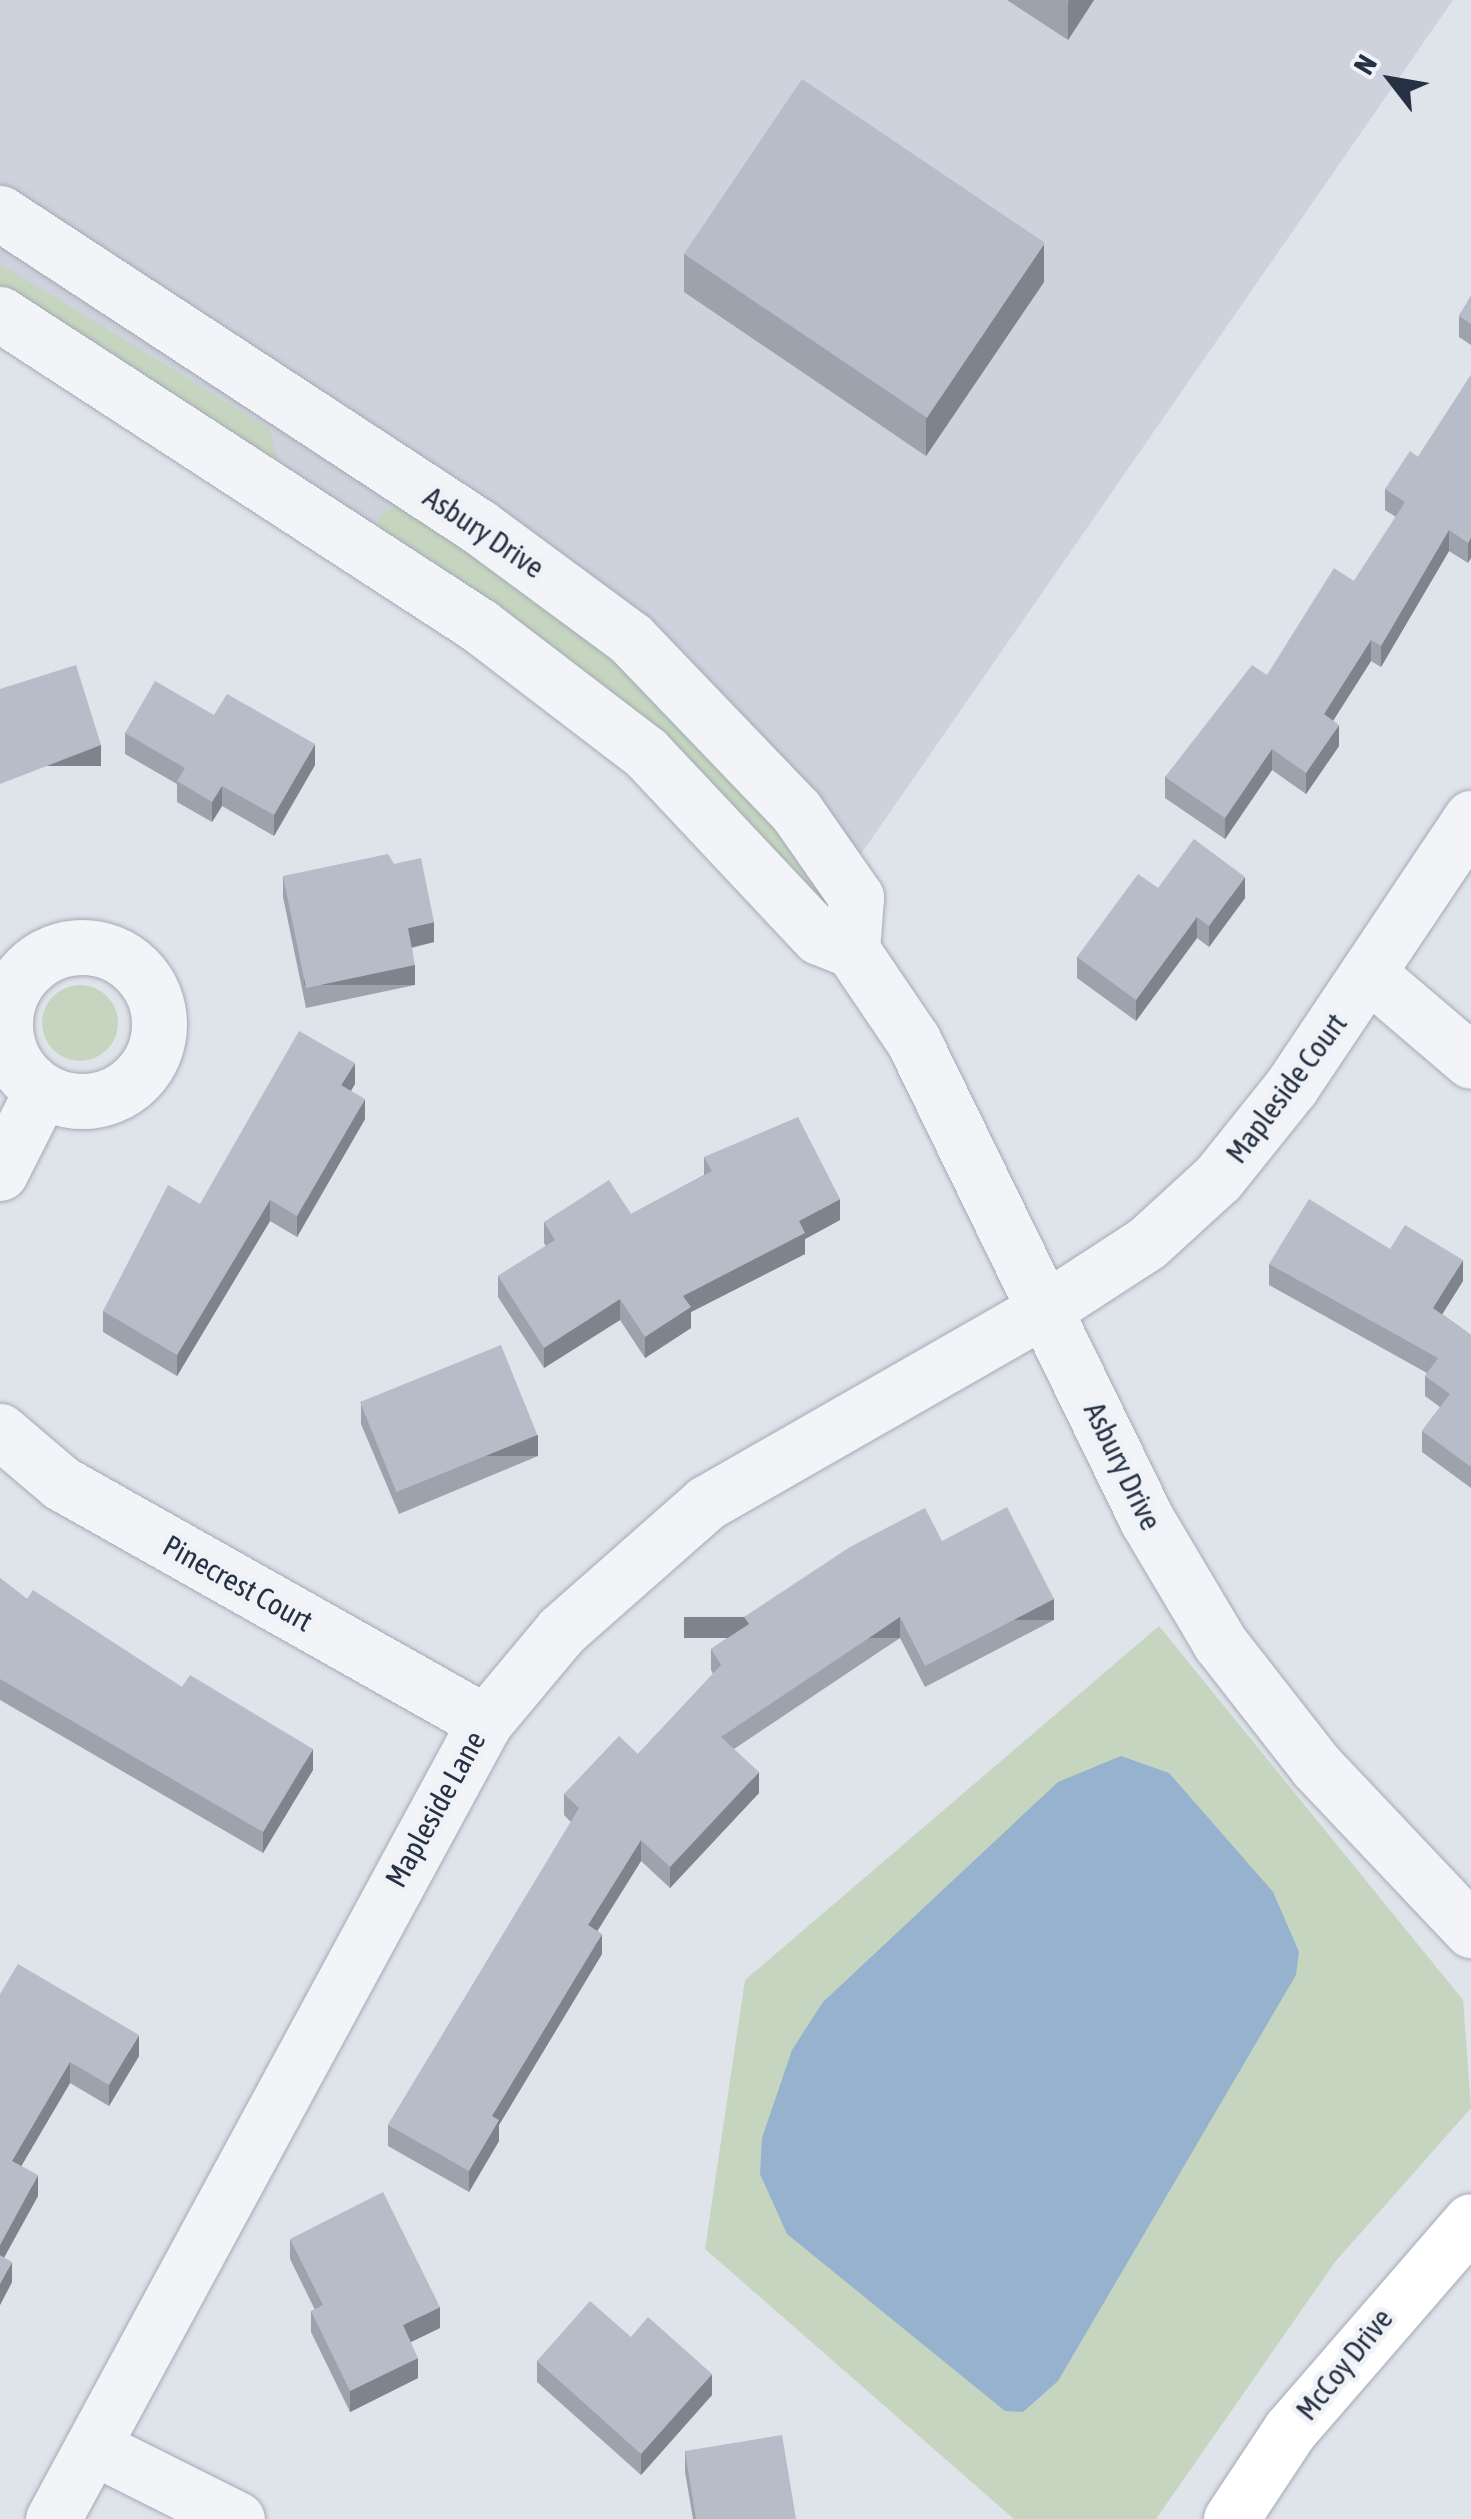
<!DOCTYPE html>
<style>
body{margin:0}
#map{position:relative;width:1471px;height:2519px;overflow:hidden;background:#dfe3ea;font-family:"Asap Condensed",sans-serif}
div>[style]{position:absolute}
.built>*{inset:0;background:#cdd2dc}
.green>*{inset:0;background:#c5d5bf}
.round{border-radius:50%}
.water>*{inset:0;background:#96b2ce}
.roads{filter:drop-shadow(0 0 2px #a4aab5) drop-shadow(0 0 2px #a4aab5)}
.street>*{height:55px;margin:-27.5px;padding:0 27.5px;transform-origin:27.5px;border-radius:27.5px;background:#f2f4f8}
.street>.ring{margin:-27.5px;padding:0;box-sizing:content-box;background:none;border:55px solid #f2f4f8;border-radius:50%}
.secondary>*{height:55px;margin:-27.5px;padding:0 27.5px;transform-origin:27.5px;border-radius:27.5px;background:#fff}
.wall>*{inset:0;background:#9da2ac}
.shaded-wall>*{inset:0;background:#7f848c;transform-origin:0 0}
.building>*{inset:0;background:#b6bcc8;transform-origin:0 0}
span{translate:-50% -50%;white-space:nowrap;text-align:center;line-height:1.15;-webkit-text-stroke:10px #eff2f7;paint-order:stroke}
.street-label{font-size:30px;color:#263143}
.north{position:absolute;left:1341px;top:30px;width:100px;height:100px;-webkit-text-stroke:8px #eff2f7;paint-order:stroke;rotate:301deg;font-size:28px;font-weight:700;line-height:40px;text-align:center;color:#263143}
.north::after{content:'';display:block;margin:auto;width:35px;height:45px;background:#263143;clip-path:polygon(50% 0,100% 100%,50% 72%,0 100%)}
</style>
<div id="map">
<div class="built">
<i style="clip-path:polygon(0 0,1453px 0,818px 916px,0 279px)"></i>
</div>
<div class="green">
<i style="clip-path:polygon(0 264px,254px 419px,269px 429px,277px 456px,265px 467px,0 299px)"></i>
<i style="clip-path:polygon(397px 506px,414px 507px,512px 571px,715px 745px,847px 924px,378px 534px,378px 516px)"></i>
<i class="round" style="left:42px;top:985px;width:76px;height:76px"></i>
<i style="clip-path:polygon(1159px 1626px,1463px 2000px,1471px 2108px,1335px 2262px,1156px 2519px,1014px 2519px,705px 2249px,745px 1980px)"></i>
</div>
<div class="water">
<i style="clip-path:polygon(1121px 1756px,1169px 1773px,1273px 1892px,1299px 1952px,1296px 1975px,1058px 2381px,1023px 2412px,1005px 2411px,787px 2234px,760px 2174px,762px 2138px,792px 2050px,823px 2002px,1058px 1782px)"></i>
</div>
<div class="roads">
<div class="street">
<i style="left:0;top:213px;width:571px;rotate:33.22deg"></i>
<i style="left:478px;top:526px;width:190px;rotate:36.4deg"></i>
<i style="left:631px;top:639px;width:238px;rotate:46.2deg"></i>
<i style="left:796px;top:811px;width:105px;rotate:55.1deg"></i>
<i style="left:856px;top:897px;width:53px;rotate:94.3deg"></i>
<i style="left:0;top:314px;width:572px;rotate:33.02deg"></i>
<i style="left:480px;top:626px;width:208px;rotate:37.4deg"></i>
<i style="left:645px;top:752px;width:254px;rotate:46.8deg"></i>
<i style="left:819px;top:937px;width:35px;rotate:22deg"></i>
<i style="left:852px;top:950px;width:109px;rotate:55.9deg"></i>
<i style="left:913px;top:1040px;width:534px;rotate:64.01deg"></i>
<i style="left:1147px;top:1520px;width:143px;rotate:59.3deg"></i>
<i style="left:1220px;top:1643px;width:156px;rotate:52deg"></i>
<i style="left:1316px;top:1766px;width:226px;rotate:46.6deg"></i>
<i class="ring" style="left:5px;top:947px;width:99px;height:99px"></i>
<i style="left:1368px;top:973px;width:135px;rotate:40.5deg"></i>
<i style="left:0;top:1173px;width:93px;rotate:-63.2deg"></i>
<i style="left:0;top:1431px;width:80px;rotate:40.4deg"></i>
<i style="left:61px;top:1483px;width:487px;rotate:29.4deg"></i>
<i style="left:93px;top:2447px;width:161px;rotate:26.6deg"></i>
<i style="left:53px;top:2519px;width:907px;rotate:-61.54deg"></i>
<i style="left:485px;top:1722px;width:119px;rotate:-50.1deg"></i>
<i style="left:561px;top:1631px;width:193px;rotate:-41.4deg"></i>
<i style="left:706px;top:1503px;width:393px;rotate:-29.8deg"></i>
<i style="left:1047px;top:1308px;width:119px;rotate:-33deg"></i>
<i style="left:1147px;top:1243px;width:96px;rotate:-42.5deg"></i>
<i style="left:1218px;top:1178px;width:117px;rotate:-51.3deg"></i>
<i style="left:1291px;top:1087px;width:324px;rotate:-56.2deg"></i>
</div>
<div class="secondary">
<i style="left:1231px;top:2519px;width:107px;rotate:-56.5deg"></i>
<i style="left:1290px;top:2430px;width:276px;rotate:-49.1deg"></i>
</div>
</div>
<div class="wall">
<i style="clip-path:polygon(1007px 0,1094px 0,1068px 40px)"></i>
<i style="clip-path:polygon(684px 254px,1044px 282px,926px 456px,684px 292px)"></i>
<i style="clip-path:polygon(1471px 296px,1471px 345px,1459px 337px,1459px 316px)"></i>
<i style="clip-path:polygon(1471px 375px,1468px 563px,1449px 551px,1381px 667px,1371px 661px,1333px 721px,1339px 746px,1306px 794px,1272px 770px,1225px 839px,1165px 798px,1165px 777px,1267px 675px,1354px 581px,1396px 517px,1385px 510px,1385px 489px,1418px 457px)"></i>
<i style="clip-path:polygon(214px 715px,315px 765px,274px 836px,222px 806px,212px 822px,177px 802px,177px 784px,125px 754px,125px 733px)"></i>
<i style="clip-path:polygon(283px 876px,434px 942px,412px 948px,415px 985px,306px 1008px,283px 897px)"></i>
<i style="clip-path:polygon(1158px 888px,1245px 898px,1209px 947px,1197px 938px,1136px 1021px,1077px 978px,1077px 957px)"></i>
<i style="clip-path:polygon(355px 1084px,351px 1091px,365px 1119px,297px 1237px,270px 1221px,177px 1376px,103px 1332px,103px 1311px,200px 1204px)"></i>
<i style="clip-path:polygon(704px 1157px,840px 1220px,805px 1239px,805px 1254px,691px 1312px,691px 1328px,645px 1358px,620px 1320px,544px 1368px,498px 1297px,498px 1276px,546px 1246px,544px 1243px,544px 1222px,631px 1214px,704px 1175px)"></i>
<i style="clip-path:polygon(1390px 1249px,1463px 1281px,1442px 1314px,1471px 1335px,1471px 1488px,1422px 1452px,1422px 1431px,1440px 1407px,1425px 1396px,1425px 1376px,1427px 1373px,1269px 1285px,1269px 1264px)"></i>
<i style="clip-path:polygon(361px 1403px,538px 1456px,399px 1514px,361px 1424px)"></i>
<i style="clip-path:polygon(942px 1541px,1054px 1620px,925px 1687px,900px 1638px,734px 1749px,759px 1793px,670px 1888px,641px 1861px,597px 1931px,602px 1954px,499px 2125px,499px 2141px,469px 2192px,388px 2146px,388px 2125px,571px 1822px,564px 1815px,564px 1794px,638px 1754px,713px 1674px,711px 1670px,711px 1649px,744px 1627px,744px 1617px)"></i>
<i style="clip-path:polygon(0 1578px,27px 1599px,182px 1687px,313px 1770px,263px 1853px,0 1700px)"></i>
<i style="clip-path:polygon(0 1994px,139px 2056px,109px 2106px,70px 2083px,21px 2166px,38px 2196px,4px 2257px,12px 2282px,0 2305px)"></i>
<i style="clip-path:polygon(290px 2239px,440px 2328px,410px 2342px,418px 2378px,350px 2412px,311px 2332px,311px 2311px,315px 2310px,290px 2259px)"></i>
<i style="clip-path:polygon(631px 2337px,712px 2395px,641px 2475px,537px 2382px,537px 2361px)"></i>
<i style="clip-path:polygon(685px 2451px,796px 2519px,693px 2519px,685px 2472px)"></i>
</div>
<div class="shaded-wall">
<i style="clip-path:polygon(1069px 0,1094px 0,1068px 40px,1068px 2px)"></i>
<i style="clip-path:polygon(1044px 244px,1044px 282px,926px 456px,926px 419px)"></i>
<i style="clip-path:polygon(1449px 530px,1449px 551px,1381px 667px,1381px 646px)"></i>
<i style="clip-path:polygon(1471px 537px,1471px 558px,1468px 563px,1468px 543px)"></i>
<i style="clip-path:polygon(1371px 640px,1371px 661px,1324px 735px,1324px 714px)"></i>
<i style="clip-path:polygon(1339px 725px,1339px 746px,1306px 794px,1306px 773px)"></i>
<i style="clip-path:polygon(315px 744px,315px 765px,274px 836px,274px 815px)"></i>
<i style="left:101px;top:745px;width:21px;height:108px;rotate:90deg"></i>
<i style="clip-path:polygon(1272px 749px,1272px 770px,1225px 839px,1225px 818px)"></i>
<i style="clip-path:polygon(222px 786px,222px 806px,212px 822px,212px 802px)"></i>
<i style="clip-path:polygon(1245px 877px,1245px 898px,1209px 947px,1209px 926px)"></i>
<i style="clip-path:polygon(1197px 917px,1197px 938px,1136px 1021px,1136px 1000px)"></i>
<i style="clip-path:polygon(434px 922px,434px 942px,408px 948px,408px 928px)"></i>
<i style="left:415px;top:965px;width:20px;height:111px;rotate:90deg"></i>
<i style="clip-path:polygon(355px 1063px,355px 1084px,341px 1106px,341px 1085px)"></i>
<i style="clip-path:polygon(365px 1099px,365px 1119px,297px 1237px,297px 1216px)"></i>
<i style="clip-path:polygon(840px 1199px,840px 1220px,805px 1239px,805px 1254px,691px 1312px,691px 1328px,645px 1358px,645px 1337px,683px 1296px,799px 1221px)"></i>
<i style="clip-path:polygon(270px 1200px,270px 1221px,177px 1376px,177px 1355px)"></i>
<i style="clip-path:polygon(1463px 1260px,1463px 1281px,1433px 1329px,1433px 1308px)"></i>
<i style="clip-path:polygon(620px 1299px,620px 1320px,544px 1368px,544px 1348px)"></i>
<i style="left:538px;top:1435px;width:21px;height:151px;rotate:90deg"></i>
<i style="left:1054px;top:1599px;width:21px;height:145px;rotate:90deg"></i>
<i style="left:900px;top:1617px;width:21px;height:216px;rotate:90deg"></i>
<i style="clip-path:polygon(313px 1749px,313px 1770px,263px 1853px,263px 1832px)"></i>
<i style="clip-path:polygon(759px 1772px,759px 1793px,670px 1888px,670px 1867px)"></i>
<i style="clip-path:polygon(641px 1840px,641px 1861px,588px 1946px,588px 1925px)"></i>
<i style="clip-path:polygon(602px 1934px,602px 1954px,499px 2125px,499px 2141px,469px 2192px,469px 2171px,492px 2116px)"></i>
<i style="clip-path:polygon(139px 2035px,139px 2056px,109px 2106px,109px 2085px)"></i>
<i style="clip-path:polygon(70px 2062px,70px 2083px,12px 2182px,12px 2161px)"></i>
<i style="clip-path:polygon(38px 2175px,38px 2196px,0 2265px,0 2245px)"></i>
<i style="clip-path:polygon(12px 2262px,12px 2282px,0 2305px,0 2284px)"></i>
<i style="clip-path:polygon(440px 2307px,440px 2328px,403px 2346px,403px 2325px)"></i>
<i style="clip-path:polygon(418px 2358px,418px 2378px,350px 2412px,350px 2391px)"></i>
<i style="clip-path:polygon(712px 2374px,712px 2395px,641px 2475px,641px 2454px)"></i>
</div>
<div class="building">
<i style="left:802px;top:79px;width:293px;height:211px;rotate:34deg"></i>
<i style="clip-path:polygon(1471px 296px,1471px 324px,1459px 316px)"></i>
<i style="clip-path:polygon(1471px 375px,1471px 537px,1468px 543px,1449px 530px,1381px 646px,1371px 640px,1324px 714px,1339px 725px,1306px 773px,1272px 749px,1225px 818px,1165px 777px,1252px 665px,1267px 675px,1334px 568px,1354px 581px,1405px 502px,1385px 489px,1410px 451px,1418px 457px)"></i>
<i style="clip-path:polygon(76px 665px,101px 745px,0 784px,0 689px)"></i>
<i style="clip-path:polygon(155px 681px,214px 715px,227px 694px,315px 744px,274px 815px,222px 786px,212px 802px,177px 781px,185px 768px,125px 733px)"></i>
<i style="clip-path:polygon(1194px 839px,1245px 877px,1209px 926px,1197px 917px,1136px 1000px,1077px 957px,1138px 874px,1158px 888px)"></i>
<i style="clip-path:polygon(388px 854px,394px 864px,421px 858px,434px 922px,408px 928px,415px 965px,306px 988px,283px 876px)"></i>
<i style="clip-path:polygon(299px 1031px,355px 1063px,341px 1085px,365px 1099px,297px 1216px,270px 1200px,177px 1355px,103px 1311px,168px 1185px,200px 1204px)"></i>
<i style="clip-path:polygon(798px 1117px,840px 1199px,799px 1221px,805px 1233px,683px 1296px,691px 1307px,645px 1337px,620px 1299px,544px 1348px,498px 1276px,555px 1240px,544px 1222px,609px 1180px,631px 1214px,712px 1171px,704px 1157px)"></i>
<i style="clip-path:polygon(1309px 1199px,1390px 1249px,1405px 1225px,1463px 1260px,1433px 1308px,1471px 1335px,1471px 1467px,1422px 1431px,1450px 1394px,1425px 1376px,1438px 1358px,1269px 1264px)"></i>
<i style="left:501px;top:1345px;width:97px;height:152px;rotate:68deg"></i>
<i style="clip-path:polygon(1007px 1507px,1054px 1599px,925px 1666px,900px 1617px,721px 1737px,759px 1772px,670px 1867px,641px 1840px,588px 1925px,602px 1934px,492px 2116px,499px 2120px,469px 2171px,388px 2125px,579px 1808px,564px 1794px,619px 1736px,638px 1754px,721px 1665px,711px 1649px,749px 1624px,744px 1617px,850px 1547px,925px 1508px,942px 1541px)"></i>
<i style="clip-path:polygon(0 1578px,27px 1599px,33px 1590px,182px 1687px,190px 1675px,313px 1749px,263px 1832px,0 1679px)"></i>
<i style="clip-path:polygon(18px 1964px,139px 2035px,109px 2085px,70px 2062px,12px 2161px,38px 2175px,0 2245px,0 1994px)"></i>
<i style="clip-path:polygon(383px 2192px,440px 2307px,403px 2325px,418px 2358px,350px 2391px,311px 2311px,323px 2305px,290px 2239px)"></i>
<i style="clip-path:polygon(0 2255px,12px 2262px,0 2284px)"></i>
<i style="clip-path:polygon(590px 2301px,631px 2337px,648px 2317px,712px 2374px,641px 2454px,537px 2361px)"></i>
<i style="clip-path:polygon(782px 2435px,796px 2519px,696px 2519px,685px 2451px)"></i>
</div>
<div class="street-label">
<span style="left:484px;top:532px;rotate:34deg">Asbury Drive</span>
<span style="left:1286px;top:1088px;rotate:-53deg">Mapleside Court</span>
<span style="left:1123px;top:1466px;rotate:64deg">Asbury Drive</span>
<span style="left:238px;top:1583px;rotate:29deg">Pinecrest Court</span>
<span style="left:435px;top:1809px;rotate:-61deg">Mapleside Lane</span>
<span style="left:1344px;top:2364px;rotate:-51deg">McCoy Drive</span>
</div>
<div class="north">N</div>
</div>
